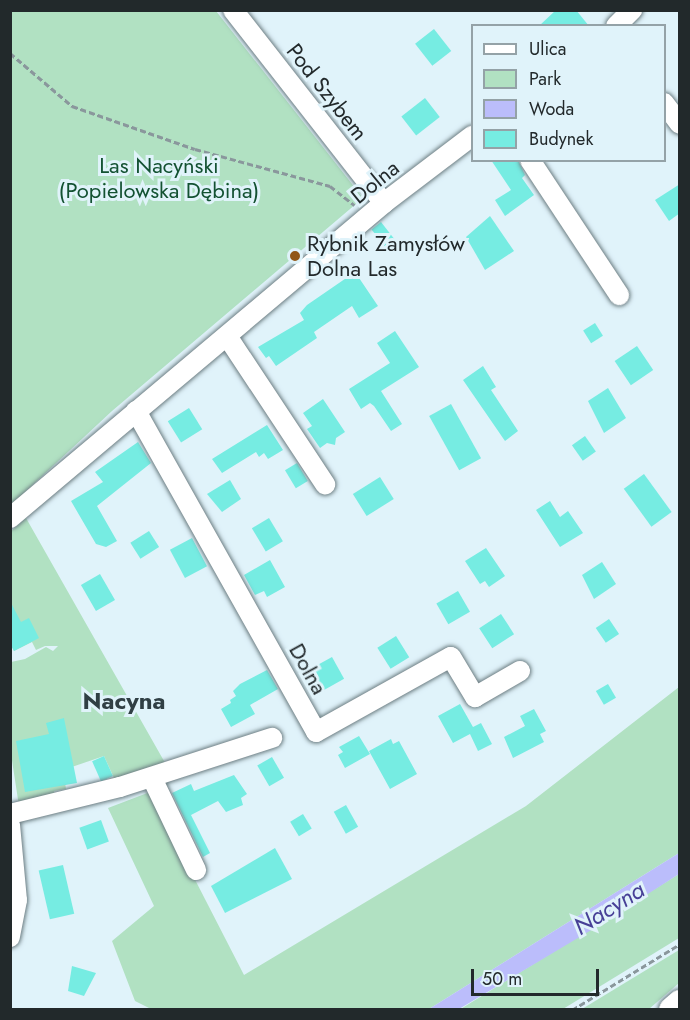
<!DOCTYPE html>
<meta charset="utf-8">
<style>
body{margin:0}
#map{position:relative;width:690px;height:1020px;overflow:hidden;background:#e0f3fa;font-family:Jost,sans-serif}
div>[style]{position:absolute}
.green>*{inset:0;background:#b1e1c2}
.water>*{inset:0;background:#bbbdfb}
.building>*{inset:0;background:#76ece2;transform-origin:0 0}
.path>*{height:3px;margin-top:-1.5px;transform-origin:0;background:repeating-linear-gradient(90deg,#8a979c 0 6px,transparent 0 9px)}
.roads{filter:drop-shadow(0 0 2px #6d7e83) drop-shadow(0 0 2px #6d7e83)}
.minor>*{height:20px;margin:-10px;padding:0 10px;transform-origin:10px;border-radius:10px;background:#fff}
.major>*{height:26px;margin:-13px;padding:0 13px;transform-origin:13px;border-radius:13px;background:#fff}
.dots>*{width:16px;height:16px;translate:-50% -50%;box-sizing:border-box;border:3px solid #e0f3fa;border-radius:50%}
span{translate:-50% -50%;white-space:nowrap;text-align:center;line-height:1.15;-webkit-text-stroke:6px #e0f3fa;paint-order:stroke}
.street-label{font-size:22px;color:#22292b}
.park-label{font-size:22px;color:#135232}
.poi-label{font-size:22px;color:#22292b}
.left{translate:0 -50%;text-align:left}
.neighbourhood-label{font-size:24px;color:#303f44;font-weight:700}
.water-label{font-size:24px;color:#474097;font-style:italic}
.frame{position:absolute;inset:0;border:12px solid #22292b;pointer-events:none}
.legend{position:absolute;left:471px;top:24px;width:195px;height:138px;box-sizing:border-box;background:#e0f3fa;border:2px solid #94a2a7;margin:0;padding:8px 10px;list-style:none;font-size:18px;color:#22292b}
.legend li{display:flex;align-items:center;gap:12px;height:30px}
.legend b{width:30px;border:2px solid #94a2a7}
.scale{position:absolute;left:471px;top:969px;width:128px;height:27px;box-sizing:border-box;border:3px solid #22292b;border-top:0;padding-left:8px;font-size:18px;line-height:21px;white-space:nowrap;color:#22292b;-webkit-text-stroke:4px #e0f3fa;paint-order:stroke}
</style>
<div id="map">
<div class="green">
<i style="clip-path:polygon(11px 11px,216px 11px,363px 198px,112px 411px,11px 505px)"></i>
<i style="clip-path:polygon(26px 518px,168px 768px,91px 787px,114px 778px,104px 756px,63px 770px,66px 789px,54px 791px,56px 799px,19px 806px,11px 754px,11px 662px,25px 659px,46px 647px,53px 651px,58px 646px,45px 646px,36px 650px,32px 642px,14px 651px,11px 644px,10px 532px)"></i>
<i style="clip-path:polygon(679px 687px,679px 853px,429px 1009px,153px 1010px,135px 1001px,112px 941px,154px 906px,108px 808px,150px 792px,244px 975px,526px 806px)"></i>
<i style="clip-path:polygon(679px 874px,679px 938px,563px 1009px,459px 1010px)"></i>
<i style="clip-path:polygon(679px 950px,679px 983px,649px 1009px,582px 1009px)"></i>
</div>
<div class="water">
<i style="clip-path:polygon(679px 853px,679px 874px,598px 926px,459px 1009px,429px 1009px)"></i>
</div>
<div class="building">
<i style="clip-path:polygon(556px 10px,576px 10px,589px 26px,539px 26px)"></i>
<i style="left:434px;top:29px;width:28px;height:24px;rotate:52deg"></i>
<i style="left:425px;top:98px;width:24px;height:30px;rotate:52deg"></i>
<i style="clip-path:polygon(491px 160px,518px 160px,525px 175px,522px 178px,534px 195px,505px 216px,495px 200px,511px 190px)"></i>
<i style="clip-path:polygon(680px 184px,680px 213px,669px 221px,655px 200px)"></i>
<i style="clip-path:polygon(490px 216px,514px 251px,485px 270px,466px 237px)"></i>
<i style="left:381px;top:222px;width:28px;height:12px;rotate:52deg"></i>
<i style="clip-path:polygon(355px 272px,378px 306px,359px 318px,352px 306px,314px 332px,317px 338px,276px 366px,269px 356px,266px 358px,258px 347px,304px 320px,300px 313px,307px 305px)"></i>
<i style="left:595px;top:323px;width:15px;height:14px;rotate:58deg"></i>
<i style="clip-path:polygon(395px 331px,419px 367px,381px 391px,402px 424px,391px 431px,374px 406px,370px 403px,361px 409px,349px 389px,390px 363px,377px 343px)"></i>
<i style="left:637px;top:346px;width:29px;height:27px;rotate:56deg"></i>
<i style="clip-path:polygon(483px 366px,496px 387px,491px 390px,518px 431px,505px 441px,463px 380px)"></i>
<i style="clip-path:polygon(608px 388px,626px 418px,604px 433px,588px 401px)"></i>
<i style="clip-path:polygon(323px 399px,345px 432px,336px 438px,335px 445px,327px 443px,320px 448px,307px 429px,312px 426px,303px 413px)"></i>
<i style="left:451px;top:404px;width:62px;height:25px;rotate:61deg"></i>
<i style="left:189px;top:408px;width:25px;height:25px;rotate:58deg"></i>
<i style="clip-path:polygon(267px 425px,283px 450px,268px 459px,264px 453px,259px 457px,256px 452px,222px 473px,212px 459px)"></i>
<i style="left:585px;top:436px;width:19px;height:16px;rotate:55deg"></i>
<i style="clip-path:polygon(138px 442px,151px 463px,97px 506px,117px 541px,106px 547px,96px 544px,71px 501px,103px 482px,95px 472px)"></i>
<i style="left:297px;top:463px;width:21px;height:14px;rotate:59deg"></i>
<i style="left:644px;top:474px;width:47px;height:25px;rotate:54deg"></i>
<i style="left:380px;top:477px;width:26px;height:32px;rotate:58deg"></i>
<i style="clip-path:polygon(230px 480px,241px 499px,222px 512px,207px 494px)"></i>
<i style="clip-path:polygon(550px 501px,560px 517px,568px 511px,583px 533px,560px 547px,536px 510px)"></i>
<i style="left:269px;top:518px;width:27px;height:20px;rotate:59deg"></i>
<i style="left:149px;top:531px;width:19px;height:22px;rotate:58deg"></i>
<i style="left:192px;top:538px;width:32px;height:25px;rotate:62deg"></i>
<i style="clip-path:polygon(486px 548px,505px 576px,489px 587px,485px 581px,480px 584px,465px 561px)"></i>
<i style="clip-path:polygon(270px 560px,285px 587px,267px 597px,264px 591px,255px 595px,244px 575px)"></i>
<i style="clip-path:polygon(602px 562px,616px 584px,594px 599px,582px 575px)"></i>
<i style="left:100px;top:574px;width:30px;height:22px;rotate:60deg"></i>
<i style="left:458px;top:591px;width:24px;height:25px;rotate:60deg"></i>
<i style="clip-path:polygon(10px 601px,21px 622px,29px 618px,39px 638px,14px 651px,10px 644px)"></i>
<i style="left:501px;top:614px;width:24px;height:26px;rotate:57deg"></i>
<i style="left:609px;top:619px;width:18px;height:16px;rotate:56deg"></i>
<i style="left:396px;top:636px;width:25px;height:22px;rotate:58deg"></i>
<i style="left:332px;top:657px;width:25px;height:27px;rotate:61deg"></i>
<i style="clip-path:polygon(267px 670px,278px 689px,250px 705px,255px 714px,231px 727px,221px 709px,231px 703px,230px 700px,236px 696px,233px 691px,240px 684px)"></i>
<i style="left:608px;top:684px;width:16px;height:14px;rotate:60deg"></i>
<i style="clip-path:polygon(460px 704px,473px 727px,481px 723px,492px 744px,478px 751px,470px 734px,453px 743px,438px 716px)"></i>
<i style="clip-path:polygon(534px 709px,546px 731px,540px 734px,544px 742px,513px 758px,504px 737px,525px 726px,520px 716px)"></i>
<i style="clip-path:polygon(64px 718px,77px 783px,25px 792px,16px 741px,49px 734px,46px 723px)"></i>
<i style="clip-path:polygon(359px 736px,370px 754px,345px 768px,338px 755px,343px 752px,339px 747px)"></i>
<i style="clip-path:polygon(391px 739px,393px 744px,399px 741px,417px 774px,390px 789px,369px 751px)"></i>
<i style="left:104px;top:756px;width:22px;height:13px;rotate:66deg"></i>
<i style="left:272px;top:757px;width:24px;height:17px;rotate:60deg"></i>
<i style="clip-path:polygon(234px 775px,247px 794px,241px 798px,243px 805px,226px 812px,218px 801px,191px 815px,210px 853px,203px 857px,172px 793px,191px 784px,194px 791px)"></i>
<i style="left:346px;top:805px;width:25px;height:14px;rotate:61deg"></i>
<i style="left:303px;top:814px;width:17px;height:15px;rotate:59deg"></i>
<i style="left:101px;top:820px;width:23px;height:23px;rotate:70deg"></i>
<i style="clip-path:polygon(275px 848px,292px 879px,225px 913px,211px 886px)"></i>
<i style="left:63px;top:865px;width:50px;height:25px;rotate:77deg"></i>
<i style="clip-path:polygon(72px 966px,96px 973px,84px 996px,68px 991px)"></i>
</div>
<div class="path">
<i style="left:10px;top:53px;width:82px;rotate:40.5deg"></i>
<i style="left:72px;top:106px;width:130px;rotate:19.3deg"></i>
<i style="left:195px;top:149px;width:140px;rotate:15.3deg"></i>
<i style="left:330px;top:186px;width:31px;rotate:38deg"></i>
<i style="left:572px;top:1010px;width:127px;rotate:-31.4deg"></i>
</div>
<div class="roads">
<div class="minor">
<i style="left:233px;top:10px;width:245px;rotate:52deg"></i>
<i style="left:616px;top:26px;width:23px;rotate:-45deg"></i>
<i style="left:664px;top:103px;width:26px;rotate:53deg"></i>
<i style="left:530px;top:160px;width:162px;rotate:56.6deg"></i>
<i style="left:227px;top:336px;width:178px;rotate:56.5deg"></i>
<i style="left:136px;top:411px;width:368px;rotate:60.7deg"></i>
<i style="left:316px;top:732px;width:154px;rotate:-29.1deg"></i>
<i style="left:451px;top:657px;width:47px;rotate:59deg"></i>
<i style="left:475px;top:697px;width:52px;rotate:-30deg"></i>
<i style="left:10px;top:518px;width:489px;rotate:-40.1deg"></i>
<i style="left:384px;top:203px;width:111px;rotate:-37.3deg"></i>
<i style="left:152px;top:778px;width:102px;rotate:64.4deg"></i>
<i style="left:10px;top:814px;width:113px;rotate:-13.8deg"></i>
<i style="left:120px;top:787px;width:160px;rotate:-17.9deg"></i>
<i style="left:10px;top:825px;width:75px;rotate:84.7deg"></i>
<i style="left:17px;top:900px;width:38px;rotate:101deg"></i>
</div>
<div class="major">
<i style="left:672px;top:1010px;width:11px;rotate:-41deg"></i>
</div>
</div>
<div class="dots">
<i style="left:295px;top:256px;background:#915615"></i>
</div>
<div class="street-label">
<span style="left:327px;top:92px;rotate:52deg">Pod Szybem</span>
<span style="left:375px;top:182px;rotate:-39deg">Dolna</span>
<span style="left:308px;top:669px;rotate:61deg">Dolna</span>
</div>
<div class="park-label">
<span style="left:159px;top:178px">Las Nacyński<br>(Popielowska Dębina)</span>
</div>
<div class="poi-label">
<span class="left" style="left:307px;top:256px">Rybnik Zamysłów<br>Dolna Las</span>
</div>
<div class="neighbourhood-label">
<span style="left:124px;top:701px">Nacyna</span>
</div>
<div class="water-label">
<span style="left:609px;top:908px;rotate:-32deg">Nacyna</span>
</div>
<div class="frame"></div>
<ul class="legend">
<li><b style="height:8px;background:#fff"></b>Ulica</li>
<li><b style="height:16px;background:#b1e1c2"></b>Park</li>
<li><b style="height:16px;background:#bbbdfb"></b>Woda</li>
<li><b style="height:16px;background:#76ece2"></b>Budynek</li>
</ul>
<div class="scale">50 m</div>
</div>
